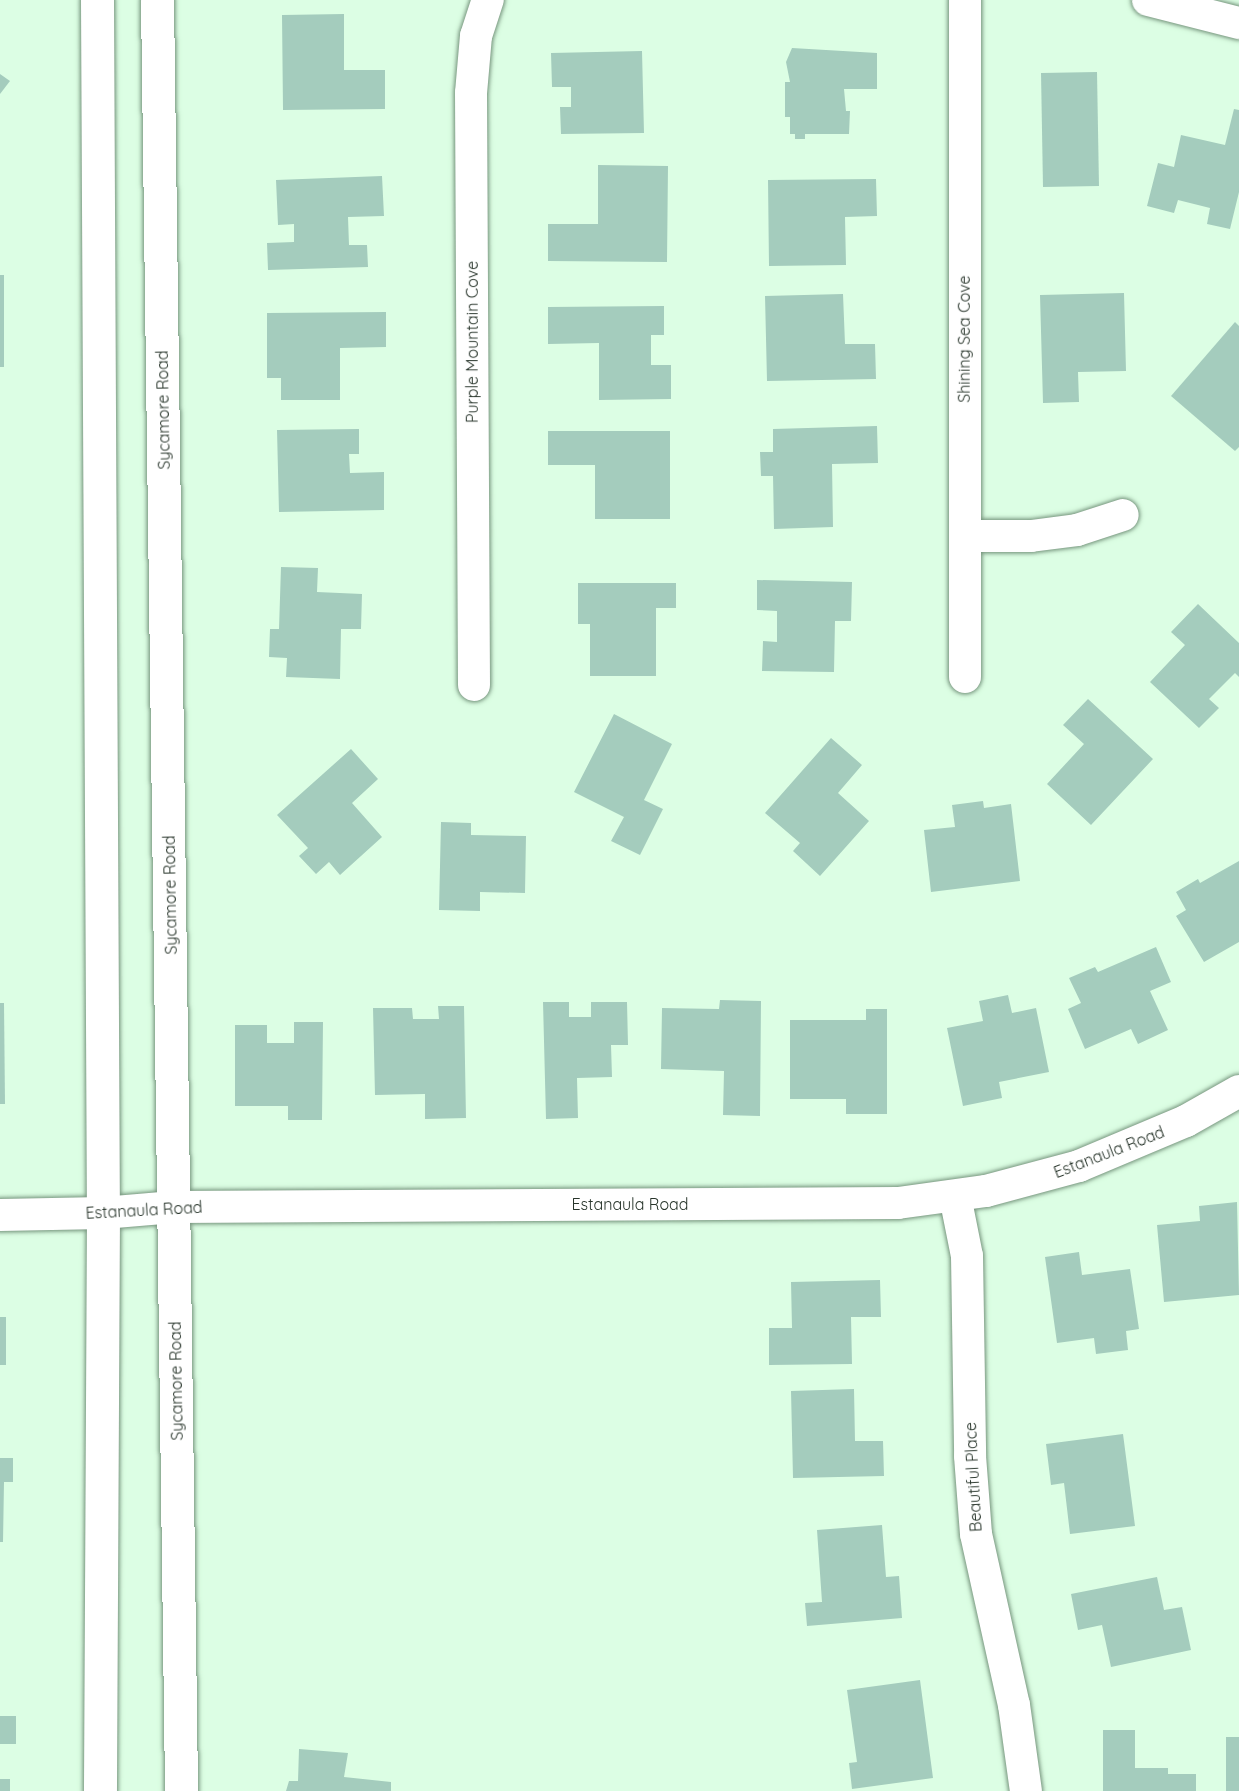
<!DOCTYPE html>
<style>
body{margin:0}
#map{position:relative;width:1239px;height:1791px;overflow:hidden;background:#dcfee4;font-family:Quicksand,sans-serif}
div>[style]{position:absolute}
.building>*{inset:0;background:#a4ccbd;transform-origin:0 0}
.roads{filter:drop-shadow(0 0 2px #77967e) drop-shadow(0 0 2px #77967e)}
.minor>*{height:32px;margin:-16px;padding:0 16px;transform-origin:16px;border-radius:16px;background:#fff}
.tertiary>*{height:33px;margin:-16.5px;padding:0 16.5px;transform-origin:16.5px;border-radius:16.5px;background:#fff}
span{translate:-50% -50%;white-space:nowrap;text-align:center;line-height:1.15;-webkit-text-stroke:5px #fff;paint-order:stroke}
.street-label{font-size:16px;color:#28352b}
</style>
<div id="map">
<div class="building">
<i style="clip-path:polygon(344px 14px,344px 70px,385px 70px,385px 109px,283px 110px,282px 15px)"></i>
<i style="clip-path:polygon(792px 48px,877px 53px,877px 89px,844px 89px,846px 111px,850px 111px,849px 134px,805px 134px,805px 139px,795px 139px,795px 134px,790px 134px,790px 117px,785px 117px,785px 82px,790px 82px,786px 62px)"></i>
<i style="clip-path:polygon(642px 51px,644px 133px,561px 134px,560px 107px,571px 107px,571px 87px,552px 87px,551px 53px)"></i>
<i style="left:1097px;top:72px;width:114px;height:56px;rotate:89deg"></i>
<i style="clip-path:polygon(0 74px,10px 81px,0 94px)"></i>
<i style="clip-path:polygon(1234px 109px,1239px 110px,1239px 192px,1230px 229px,1207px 224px,1210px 208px,1178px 200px,1174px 213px,1147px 206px,1158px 163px,1174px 167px,1181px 135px,1225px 145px)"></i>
<i style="clip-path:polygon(598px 165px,668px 166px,667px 262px,548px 261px,548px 224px,598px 224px)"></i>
<i style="clip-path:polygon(382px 176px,384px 216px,348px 217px,349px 245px,367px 245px,368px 267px,268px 270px,267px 243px,294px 242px,294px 224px,278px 225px,276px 180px)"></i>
<i style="clip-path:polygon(876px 179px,877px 216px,845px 217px,846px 265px,769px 266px,768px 180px)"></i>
<i style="left:0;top:275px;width:4px;height:92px"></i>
<i style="clip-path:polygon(1124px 293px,1126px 371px,1078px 372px,1079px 402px,1043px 403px,1040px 295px)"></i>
<i style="clip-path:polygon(843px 294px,845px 344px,875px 344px,876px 379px,767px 381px,765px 296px)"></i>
<i style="clip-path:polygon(664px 306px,664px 335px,651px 335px,651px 365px,671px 365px,671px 399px,599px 400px,599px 343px,548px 344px,548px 307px)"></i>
<i style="clip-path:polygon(386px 312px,386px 347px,340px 348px,340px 400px,281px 400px,281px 378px,267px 378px,267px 313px)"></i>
<i style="clip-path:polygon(1235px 322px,1239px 326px,1239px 447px,1235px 451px,1171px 396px)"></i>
<i style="clip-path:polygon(877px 426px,878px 463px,832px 464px,833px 527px,774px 529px,773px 476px,761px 476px,760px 452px,773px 452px,773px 429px)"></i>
<i style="clip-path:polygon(359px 429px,359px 454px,349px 454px,350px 473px,384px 472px,384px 510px,279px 512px,277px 430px)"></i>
<i style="clip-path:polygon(548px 431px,670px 431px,670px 519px,595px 519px,595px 465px,548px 465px)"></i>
<i style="clip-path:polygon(281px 567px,318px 568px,317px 592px,362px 594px,361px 629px,341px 629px,340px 679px,286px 677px,287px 658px,269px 657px,270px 629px,279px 629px)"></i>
<i style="clip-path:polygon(757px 580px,852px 582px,851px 621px,835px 621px,834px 672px,762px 671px,763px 641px,777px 642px,777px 611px,757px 610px)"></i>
<i style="clip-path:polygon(578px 583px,676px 583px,676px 608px,656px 608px,656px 676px,590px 676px,590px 624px,578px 624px)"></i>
<i style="clip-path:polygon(1198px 604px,1239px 643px,1239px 677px,1235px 673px,1209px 699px,1219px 708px,1199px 728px,1150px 682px,1185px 645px,1171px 632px)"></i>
<i style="clip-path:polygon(1088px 699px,1153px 759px,1091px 825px,1047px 784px,1084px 744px,1063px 725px)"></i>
<i style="clip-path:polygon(614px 714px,672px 744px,644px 800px,663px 809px,640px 855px,611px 841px,624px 817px,574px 792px)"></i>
<i style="clip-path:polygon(831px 738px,862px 765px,838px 793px,869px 821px,820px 876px,793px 851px,800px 843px,765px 813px)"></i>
<i style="clip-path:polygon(351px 749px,378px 779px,352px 803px,382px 837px,340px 875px,329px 862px,316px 874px,299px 856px,308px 848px,277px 815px)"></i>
<i style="clip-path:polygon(983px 801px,984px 808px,1011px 804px,1020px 881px,931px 892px,924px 830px,955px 827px,952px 805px)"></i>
<i style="clip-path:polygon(441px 822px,471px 823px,471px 835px,526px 836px,525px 893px,480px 892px,480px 911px,439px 910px)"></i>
<i style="clip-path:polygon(1239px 861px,1239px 942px,1204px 962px,1176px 916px,1186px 910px,1176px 892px,1198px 879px,1200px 883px)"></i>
<i style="clip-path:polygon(1156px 947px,1171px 982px,1150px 991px,1168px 1030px,1138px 1044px,1131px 1029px,1085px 1049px,1068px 1009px,1081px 1003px,1069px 978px,1095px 967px,1098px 972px)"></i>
<i style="clip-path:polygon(1008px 995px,1012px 1013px,1036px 1008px,1049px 1072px,999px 1082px,1002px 1098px,963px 1106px,947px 1028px,983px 1021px,979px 1001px)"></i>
<i style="clip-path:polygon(720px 1000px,761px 1001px,760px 1116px,723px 1115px,724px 1071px,661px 1069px,662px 1008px,719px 1009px)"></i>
<i style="clip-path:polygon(543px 1002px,569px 1002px,569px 1017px,591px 1017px,591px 1002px,627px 1002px,628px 1045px,611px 1045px,612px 1077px,577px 1078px,578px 1118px,546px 1119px)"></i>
<i style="clip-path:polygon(0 1003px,4px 1003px,5px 1104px,0 1104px)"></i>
<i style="clip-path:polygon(438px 1006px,464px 1006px,466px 1118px,425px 1119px,425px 1094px,375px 1095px,373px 1008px,412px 1008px,413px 1019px,439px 1019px)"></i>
<i style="clip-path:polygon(866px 1009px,887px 1009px,887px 1114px,846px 1114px,846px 1099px,790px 1099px,790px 1020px,866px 1020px)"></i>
<i style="clip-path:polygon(294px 1022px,323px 1022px,322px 1120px,288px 1120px,288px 1106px,235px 1106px,235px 1025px,267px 1025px,267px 1043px,294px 1043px)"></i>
<i style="clip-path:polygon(1237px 1202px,1239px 1295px,1164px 1302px,1157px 1225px,1200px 1221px,1199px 1206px)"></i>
<i style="clip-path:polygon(1079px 1252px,1082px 1275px,1130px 1269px,1139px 1329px,1126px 1331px,1128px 1350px,1096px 1354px,1094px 1338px,1057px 1343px,1045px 1257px)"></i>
<i style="clip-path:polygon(880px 1280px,881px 1317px,851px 1317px,852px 1364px,769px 1365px,769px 1328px,792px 1328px,791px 1282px)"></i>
<i style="left:0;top:1317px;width:6px;height:48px"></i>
<i style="clip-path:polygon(854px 1389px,855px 1441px,883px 1441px,884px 1476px,793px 1478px,791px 1391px)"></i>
<i style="clip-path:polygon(1123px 1434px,1135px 1526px,1070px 1534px,1064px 1483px,1051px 1485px,1046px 1444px)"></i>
<i style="clip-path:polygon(0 1458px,13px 1458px,13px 1482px,4px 1482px,3px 1542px,0 1542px)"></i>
<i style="clip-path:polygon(882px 1525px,886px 1577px,899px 1576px,902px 1618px,807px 1626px,805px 1603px,822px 1602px,817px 1530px)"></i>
<i style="clip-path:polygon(1157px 1577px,1164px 1610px,1182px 1607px,1191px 1650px,1111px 1667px,1102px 1625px,1078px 1630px,1071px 1594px)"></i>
<i style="clip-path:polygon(920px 1680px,933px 1778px,852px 1789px,849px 1763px,857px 1762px,847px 1690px)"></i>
<i style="left:0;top:1716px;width:16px;height:28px"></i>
<i style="clip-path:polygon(1103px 1730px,1135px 1730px,1135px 1768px,1168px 1768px,1168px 1774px,1196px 1774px,1196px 1791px,1103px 1791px)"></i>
<i style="left:1226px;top:1737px;width:13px;height:54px"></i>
<i style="clip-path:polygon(299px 1749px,348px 1753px,344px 1777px,391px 1782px,391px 1791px,286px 1791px,289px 1781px,298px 1781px)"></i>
<i style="left:0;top:1779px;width:10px;height:12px"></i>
</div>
<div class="roads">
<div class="minor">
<i style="left:1148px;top:0;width:94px;rotate:14.2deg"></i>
<i style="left:965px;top:536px;width:66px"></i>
<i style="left:1031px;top:536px;width:46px;rotate:-7.4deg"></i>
<i style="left:1077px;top:530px;width:48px;rotate:-18.1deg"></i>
<i style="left:965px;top:677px;width:677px;rotate:-90deg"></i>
<i style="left:474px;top:685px;width:592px;rotate:-90.29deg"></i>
<i style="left:471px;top:93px;width:57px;rotate:-85deg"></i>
<i style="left:476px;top:36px;width:38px;rotate:-72deg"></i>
<i style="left:955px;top:1196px;width:61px;rotate:78.7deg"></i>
<i style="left:967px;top:1256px;width:200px;rotate:89.1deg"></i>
<i style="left:970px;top:1456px;width:78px;rotate:85.6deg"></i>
<i style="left:976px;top:1534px;width:175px;rotate:77.5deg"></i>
<i style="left:1014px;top:1705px;width:87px;rotate:82.1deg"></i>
<i style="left:0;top:1215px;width:103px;rotate:-1.1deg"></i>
<i style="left:103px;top:1213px;width:71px;rotate:-4.8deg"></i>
<i style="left:174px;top:1207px;width:724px;rotate:-0.32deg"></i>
<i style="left:898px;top:1203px;width:89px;rotate:-7.8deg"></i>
<i style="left:986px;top:1191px;width:96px;rotate:-15deg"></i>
<i style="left:1079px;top:1166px;width:116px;rotate:-22.8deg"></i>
<i style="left:1186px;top:1121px;width:61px;rotate:-29.5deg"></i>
</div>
<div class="tertiary">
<i style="left:97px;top:0;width:1213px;rotate:89.72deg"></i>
<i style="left:103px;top:1213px;width:578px;rotate:90.3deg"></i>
<i style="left:157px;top:0;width:1791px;rotate:89.23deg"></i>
</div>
</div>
<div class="street-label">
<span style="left:964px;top:339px;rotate:-90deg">Shining Sea Cove</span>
<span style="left:472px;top:342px;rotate:-90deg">Purple Mountain Cove</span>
<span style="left:163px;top:410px;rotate:-91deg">Sycamore Road</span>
<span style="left:170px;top:895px;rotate:-91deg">Sycamore Road</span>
<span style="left:1109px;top:1152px;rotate:-21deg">Estanaula Road</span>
<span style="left:630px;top:1204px">Estanaula Road</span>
<span style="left:144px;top:1210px;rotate:-3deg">Estanaula Road</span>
<span style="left:176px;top:1381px;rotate:-91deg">Sycamore Road</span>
<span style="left:973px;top:1477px;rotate:-93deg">Beautiful Place</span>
</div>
</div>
